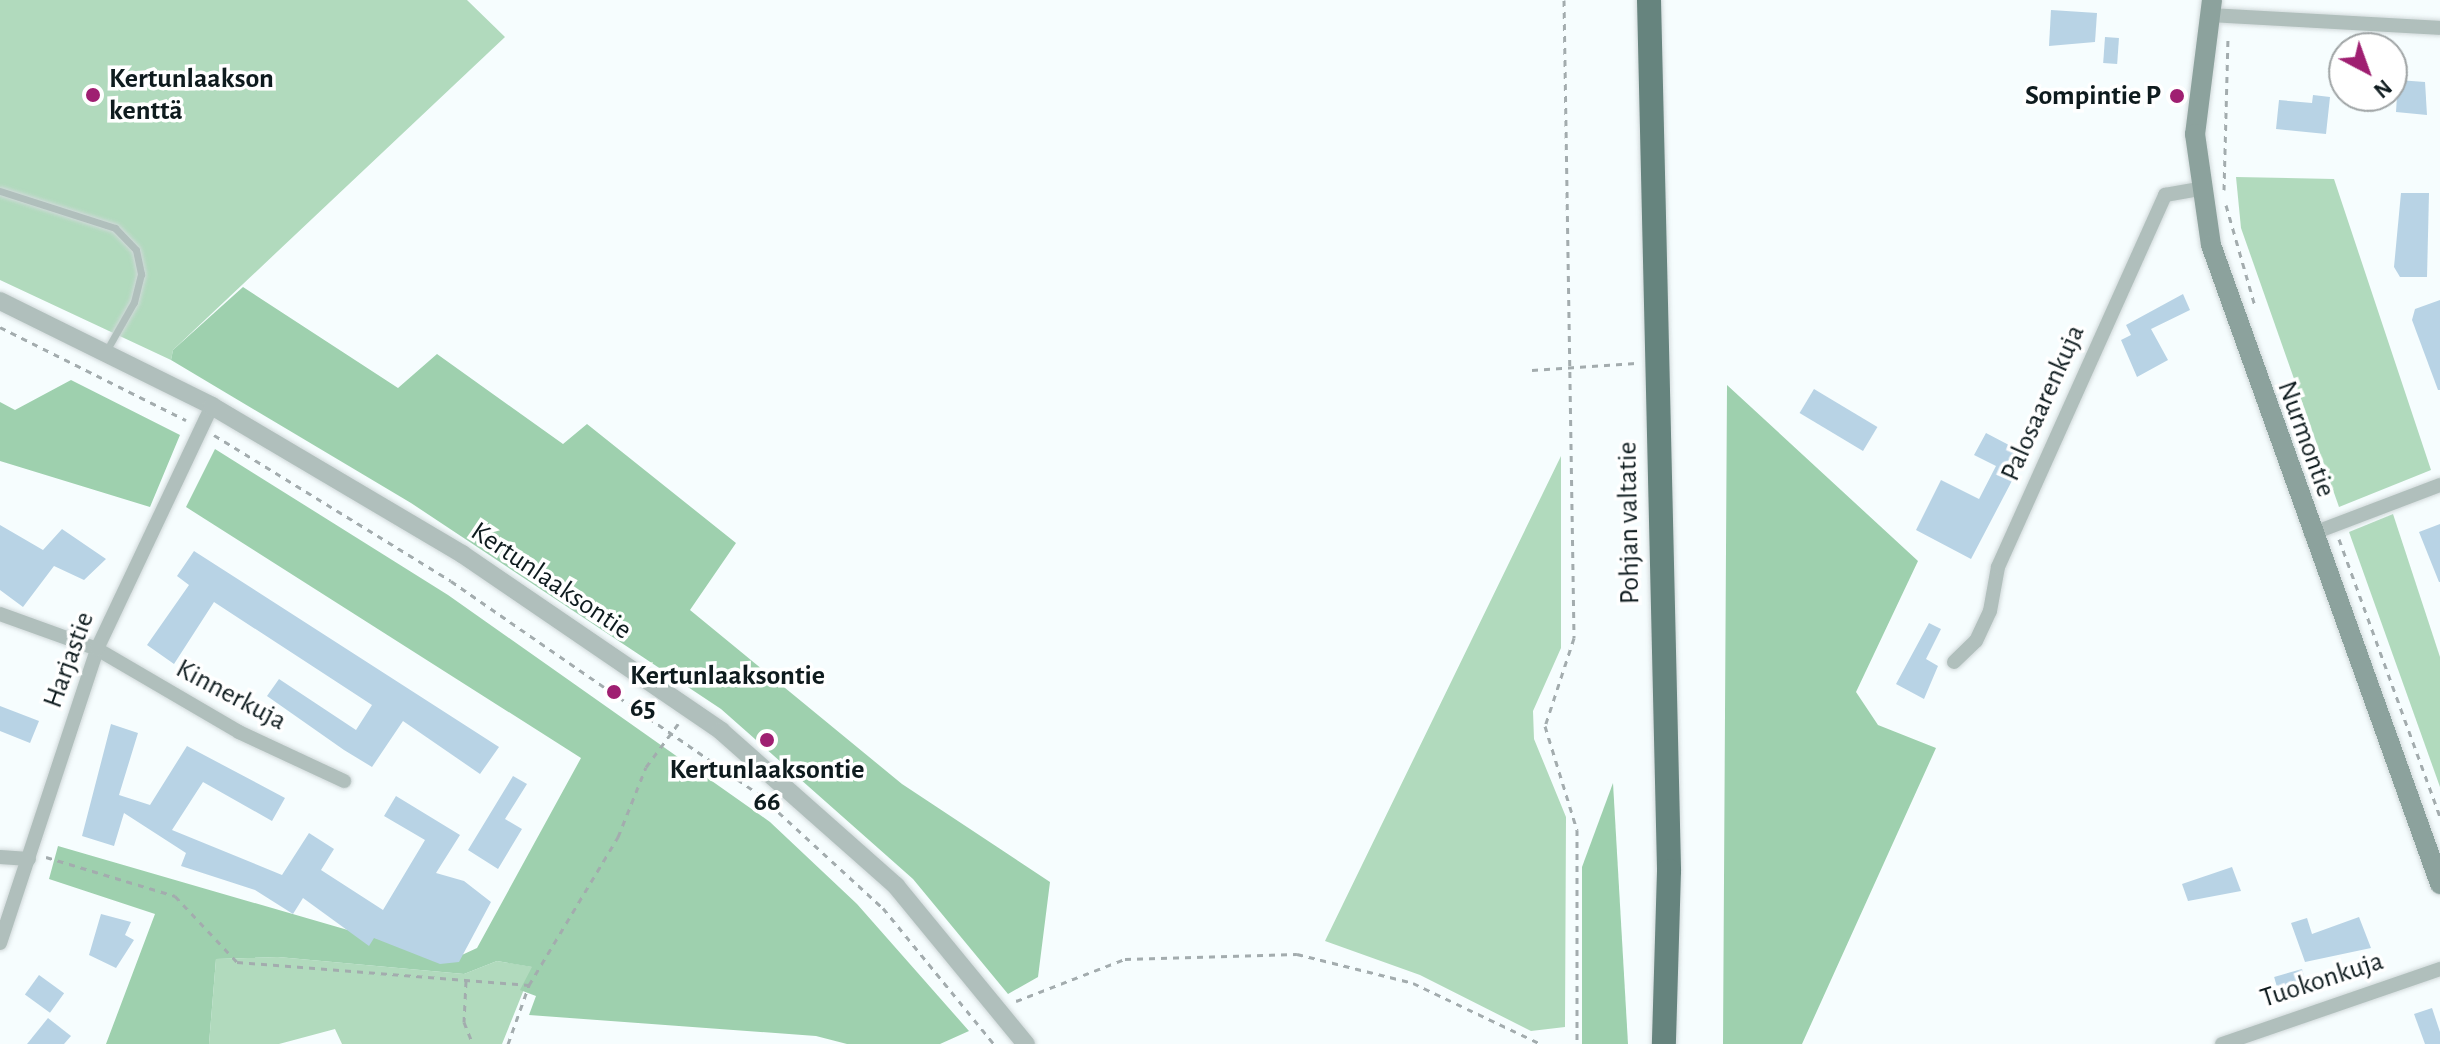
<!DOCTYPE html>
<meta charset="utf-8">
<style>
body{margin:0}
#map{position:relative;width:2440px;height:1044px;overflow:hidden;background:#f6fdfe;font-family:"Alegreya Sans",sans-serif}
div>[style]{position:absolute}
.green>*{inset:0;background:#b1dabd}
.forest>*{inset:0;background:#9ed0ae}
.building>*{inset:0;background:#b8d3e5;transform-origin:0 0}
.path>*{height:3px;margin-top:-1.5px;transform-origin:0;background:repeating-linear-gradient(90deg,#a3acae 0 6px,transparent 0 12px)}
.roads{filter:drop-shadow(0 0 2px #d1d9da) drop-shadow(0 0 2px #d1d9da)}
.service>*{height:7px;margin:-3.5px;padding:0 3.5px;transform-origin:3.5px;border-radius:3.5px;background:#b0bfbc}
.minor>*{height:14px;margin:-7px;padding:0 7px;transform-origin:7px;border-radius:7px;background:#b0bfbc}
.tertiary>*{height:18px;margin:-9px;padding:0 9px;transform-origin:9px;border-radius:9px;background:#b0bfbc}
.secondary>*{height:20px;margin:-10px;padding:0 10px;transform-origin:10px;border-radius:10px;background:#8ca29d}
.trunk>*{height:24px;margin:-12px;padding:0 12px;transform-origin:12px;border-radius:12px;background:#66847e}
.dots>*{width:22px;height:22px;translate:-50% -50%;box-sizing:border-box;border:4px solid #fff;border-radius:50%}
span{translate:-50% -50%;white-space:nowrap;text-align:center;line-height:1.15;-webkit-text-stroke:7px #fff;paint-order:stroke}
.poi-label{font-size:28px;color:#0e1b1e;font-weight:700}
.left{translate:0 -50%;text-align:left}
.right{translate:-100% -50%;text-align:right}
.street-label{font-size:28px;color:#0e1b1e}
.north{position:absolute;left:2328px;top:32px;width:80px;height:80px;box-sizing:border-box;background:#fff;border:2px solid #9fa4a5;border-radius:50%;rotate:139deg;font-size:22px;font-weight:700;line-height:32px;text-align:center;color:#0e1b1e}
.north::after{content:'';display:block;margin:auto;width:28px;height:36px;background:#9f1f71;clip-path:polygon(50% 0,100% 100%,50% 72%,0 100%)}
</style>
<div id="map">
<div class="green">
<i style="clip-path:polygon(0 0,467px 0,505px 37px,173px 350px,171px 360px,0 280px)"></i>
<i style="clip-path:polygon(2236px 177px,2334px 179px,2431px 470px,2339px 507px,2241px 228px)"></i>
<i style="clip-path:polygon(1561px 456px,1561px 648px,1533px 711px,1534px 739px,1566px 817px,1565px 1027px,1531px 1031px,1420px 975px,1325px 941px)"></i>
<i style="clip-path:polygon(2393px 514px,2440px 657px,2440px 787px,2349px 532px)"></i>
<i style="clip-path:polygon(278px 957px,464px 974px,497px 961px,533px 967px,502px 1044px,342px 1044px,335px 1029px,279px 1044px,209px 1044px,216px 959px)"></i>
</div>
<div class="forest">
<i style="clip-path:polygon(243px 287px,398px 388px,437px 354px,563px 444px,587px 424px,736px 543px,690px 610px,902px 784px,1050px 882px,1038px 977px,1008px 994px,913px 879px,721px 709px,411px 503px,171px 360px,173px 350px)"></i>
<i style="clip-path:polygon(71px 380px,180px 435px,150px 507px,0 461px,0 402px,15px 410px)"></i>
<i style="clip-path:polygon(1727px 385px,1918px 561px,1856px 692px,1878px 725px,1936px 748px,1802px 1044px,1723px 1044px)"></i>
<i style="clip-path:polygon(215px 449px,448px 595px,770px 822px,857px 904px,969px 1031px,940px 1044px,847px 1044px,816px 1036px,529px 1015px,536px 996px,520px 990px,532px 967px,497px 961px,464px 974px,278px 957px,216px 959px,209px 1044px,106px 1044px,155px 914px,49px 879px,58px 846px,451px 960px,477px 948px,581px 758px,186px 507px)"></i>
<i style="clip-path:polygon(1613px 783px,1628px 1044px,1582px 1044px,1582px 867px)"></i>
</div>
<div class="building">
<i style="clip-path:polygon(2051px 10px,2097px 13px,2095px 42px,2049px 46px)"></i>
<i style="left:2105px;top:37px;width:14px;height:26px;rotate:4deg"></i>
<i style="clip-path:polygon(2398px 80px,2425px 82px,2427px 115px,2396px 112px)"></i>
<i style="clip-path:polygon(2313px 95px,2330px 97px,2326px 134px,2276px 129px,2279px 100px,2312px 103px)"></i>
<i style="clip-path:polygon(2401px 193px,2429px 193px,2427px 277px,2400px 277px,2394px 267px)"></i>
<i style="clip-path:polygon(2183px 294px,2190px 310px,2151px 329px,2168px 360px,2137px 377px,2121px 340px,2131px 335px,2126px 325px)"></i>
<i style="clip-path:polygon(2440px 300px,2440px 390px,2438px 390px,2412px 320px,2415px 309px)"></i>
<i style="left:1814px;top:389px;width:74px;height:28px;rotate:31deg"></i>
<i style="clip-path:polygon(1986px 433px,2026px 454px,1971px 559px,1916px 530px,1941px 480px,1979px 499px,1996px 466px,1974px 455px)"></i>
<i style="clip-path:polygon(2440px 524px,2440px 582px,2439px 582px,2419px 532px)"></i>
<i style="clip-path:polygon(0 525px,43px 550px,62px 529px,106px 559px,84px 580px,54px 566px,23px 607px,0 590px)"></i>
<i style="clip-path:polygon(194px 551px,499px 747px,480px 774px,403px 721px,372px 767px,344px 750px,267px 696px,279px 679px,356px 730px,372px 705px,214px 602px,174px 664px,147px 645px,189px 585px,177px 576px)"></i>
<i style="clip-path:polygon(1929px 623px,1941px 629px,1926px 659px,1938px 666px,1924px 699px,1896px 684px)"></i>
<i style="clip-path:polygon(0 706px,39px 721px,30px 743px,0 731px)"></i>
<i style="clip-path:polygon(111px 724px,138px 733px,119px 795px,150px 805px,187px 746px,285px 798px,272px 821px,203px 782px,172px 830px,282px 875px,309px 833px,334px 849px,321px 870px,383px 910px,425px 840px,384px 816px,396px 796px,460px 835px,436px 873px,464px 881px,491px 902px,459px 962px,440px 964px,374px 938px,369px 946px,303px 898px,293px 914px,255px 890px,181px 866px,186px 853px,124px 813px,114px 846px,82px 836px)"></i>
<i style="clip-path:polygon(513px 776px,527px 784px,505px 819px,522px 829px,498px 869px,468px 850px)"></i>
<i style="clip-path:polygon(2232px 867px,2241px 891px,2188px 901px,2182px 884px)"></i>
<i style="clip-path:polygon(101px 914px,131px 922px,125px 935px,134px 940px,116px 968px,89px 955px)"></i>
<i style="clip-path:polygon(2359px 917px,2371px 948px,2305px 962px,2291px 923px,2307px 918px,2312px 934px)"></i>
<i style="left:2302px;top:969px;width:18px;height:29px;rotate:74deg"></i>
<i style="left:39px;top:975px;width:31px;height:24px;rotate:36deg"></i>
<i style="clip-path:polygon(2432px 1008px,2440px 1032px,2440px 1044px,2425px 1044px,2414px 1014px)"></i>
<i style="clip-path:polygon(48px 1018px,71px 1036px,64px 1044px,27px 1044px)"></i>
</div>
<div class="path">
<i style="left:1564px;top:0;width:638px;rotate:89.1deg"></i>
<i style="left:1574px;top:638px;width:93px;rotate:108.2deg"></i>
<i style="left:1545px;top:726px;width:109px;rotate:72.9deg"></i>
<i style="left:1577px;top:830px;width:214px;rotate:90deg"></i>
<i style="left:2224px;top:190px;width:152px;rotate:-88.5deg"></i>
<i style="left:2226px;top:205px;width:105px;rotate:74deg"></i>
<i style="left:0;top:327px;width:208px;rotate:26.6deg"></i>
<i style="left:1532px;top:370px;width:104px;rotate:-3.9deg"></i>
<i style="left:214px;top:435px;width:278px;rotate:31.6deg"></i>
<i style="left:451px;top:581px;width:377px;rotate:34.7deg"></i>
<i style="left:761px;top:796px;width:166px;rotate:42.6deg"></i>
<i style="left:883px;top:908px;width:176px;rotate:50.8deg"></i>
<i style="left:2339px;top:539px;width:296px;rotate:70deg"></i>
<i style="left:46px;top:857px;width:135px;rotate:16.8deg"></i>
<i style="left:175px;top:896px;width:91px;rotate:46.8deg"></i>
<i style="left:237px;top:962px;width:293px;rotate:4.5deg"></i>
<i style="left:466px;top:981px;width:41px;rotate:92.8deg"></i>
<i style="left:464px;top:1022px;width:24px;rotate:68deg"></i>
<i style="left:1016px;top:1001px;width:117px;rotate:-21.1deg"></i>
<i style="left:1125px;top:959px;width:172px;rotate:-1.7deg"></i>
<i style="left:1297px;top:954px;width:120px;rotate:14deg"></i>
<i style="left:1413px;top:983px;width:142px;rotate:25.5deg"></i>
<i style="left:508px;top:1044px;width:63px;rotate:-70.4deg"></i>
<i style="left:529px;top:985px;width:173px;rotate:-59deg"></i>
<i style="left:618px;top:837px;width:75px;rotate:-68.2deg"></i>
<i style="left:646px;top:767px;width:54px;rotate:-53.3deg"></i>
</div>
<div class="roads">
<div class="service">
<i style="left:0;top:191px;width:121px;rotate:17.8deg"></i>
<i style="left:115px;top:228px;width:30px;rotate:46deg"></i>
<i style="left:136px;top:250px;width:25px;rotate:78deg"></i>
<i style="left:141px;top:274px;width:29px;rotate:104deg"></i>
<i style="left:134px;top:302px;width:56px;rotate:119.7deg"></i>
</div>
<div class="minor">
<i style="left:2208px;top:15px;width:232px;rotate:3.2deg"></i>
<i style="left:2311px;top:534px;width:138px;rotate:-20.8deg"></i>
<i style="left:0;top:614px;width:103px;rotate:19.8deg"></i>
<i style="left:97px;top:649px;width:164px;rotate:30.3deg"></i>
<i style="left:239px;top:732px;width:116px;rotate:25deg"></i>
<i style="left:1954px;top:662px;width:30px;rotate:-44deg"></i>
<i style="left:1976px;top:641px;width:33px;rotate:-65deg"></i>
<i style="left:1990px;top:611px;width:45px;rotate:-79.7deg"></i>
<i style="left:1998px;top:567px;width:408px;rotate:-65.8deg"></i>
<i style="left:2165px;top:195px;width:36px;rotate:-10deg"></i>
<i style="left:0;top:857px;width:29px;rotate:4deg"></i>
<i style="left:0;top:943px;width:310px;rotate:-71.7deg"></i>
<i style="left:97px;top:649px;width:269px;rotate:-64.7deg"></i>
<i style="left:2222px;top:1044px;width:231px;rotate:-19deg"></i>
</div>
<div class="tertiary">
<i style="left:0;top:301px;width:237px;rotate:26.3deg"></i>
<i style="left:212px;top:406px;width:291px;rotate:30.6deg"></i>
<i style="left:462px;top:554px;width:314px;rotate:34.3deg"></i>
<i style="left:721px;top:731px;width:234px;rotate:41.5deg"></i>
<i style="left:896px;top:886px;width:205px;rotate:50.6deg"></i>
</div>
<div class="secondary">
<i style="left:2212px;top:0;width:135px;rotate:97.2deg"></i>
<i style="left:2195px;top:134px;width:112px;rotate:81.8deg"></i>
<i style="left:2211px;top:245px;width:679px;rotate:70.28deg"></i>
</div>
<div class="trunk">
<i style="left:1649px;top:0;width:871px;rotate:88.68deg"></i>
<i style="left:1669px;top:871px;width:173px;rotate:91.7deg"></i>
</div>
</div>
<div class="dots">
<i style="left:93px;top:95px;background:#9f1f71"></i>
<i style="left:2177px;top:96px;background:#9f1f71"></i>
<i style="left:614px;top:692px;background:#9f1f71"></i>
<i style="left:767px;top:740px;background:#9f1f71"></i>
</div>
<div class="poi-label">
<span class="left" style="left:109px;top:95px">Kertunlaakson<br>kenttä</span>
<span class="right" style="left:2161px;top:96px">Sompintie P</span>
<span class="left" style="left:630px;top:692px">Kertunlaaksontie<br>65</span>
<span style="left:767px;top:786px">Kertunlaaksontie<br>66</span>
</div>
<div class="street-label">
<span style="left:2043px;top:403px;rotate:-66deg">Palosaarenkuja</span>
<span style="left:2306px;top:439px;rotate:70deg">Nurmontie</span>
<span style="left:1629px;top:523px;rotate:-91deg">Pohjan valtatie</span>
<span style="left:551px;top:581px;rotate:34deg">Kertunlaaksontie</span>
<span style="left:69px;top:660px;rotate:-70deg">Harjastie</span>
<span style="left:231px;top:695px;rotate:28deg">Kinnerkuja</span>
<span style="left:2322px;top:980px;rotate:-18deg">Tuokonkuja</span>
</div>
<div class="north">N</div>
</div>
